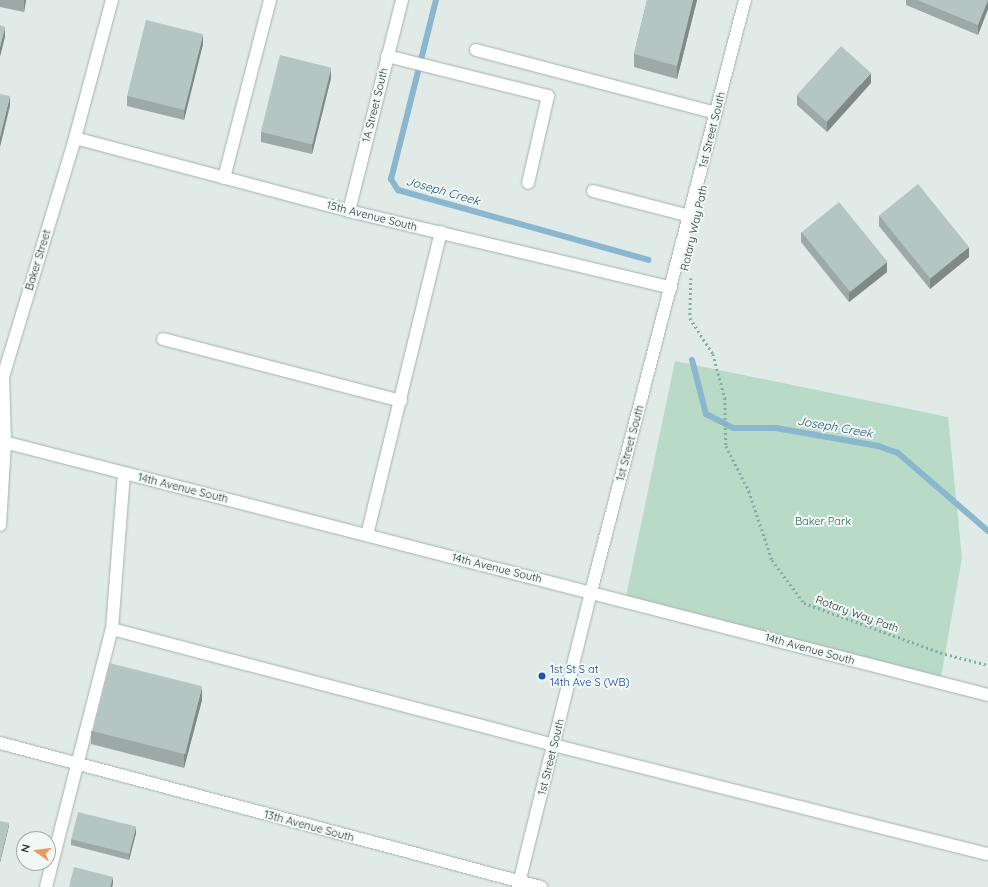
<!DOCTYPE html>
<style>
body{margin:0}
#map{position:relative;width:988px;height:887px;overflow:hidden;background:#e0eae7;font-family:Quicksand,sans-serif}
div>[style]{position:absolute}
.green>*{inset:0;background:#badac8}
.stream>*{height:6px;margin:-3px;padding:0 3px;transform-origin:3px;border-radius:3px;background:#8ab7cd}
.path>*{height:2.5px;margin-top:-1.25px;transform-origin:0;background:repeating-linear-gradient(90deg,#82aca6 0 2px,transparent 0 5px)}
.roads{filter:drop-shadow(0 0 1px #a3b1af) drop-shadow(0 0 1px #a3b1af)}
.minor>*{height:12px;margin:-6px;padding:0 6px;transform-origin:6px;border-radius:6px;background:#fff}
.wall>*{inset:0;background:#9ca9a6}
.shaded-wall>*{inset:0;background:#7f8a87}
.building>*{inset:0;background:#b5c5c1;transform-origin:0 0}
.dots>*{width:11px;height:11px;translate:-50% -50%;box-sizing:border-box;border:2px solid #f0f7f5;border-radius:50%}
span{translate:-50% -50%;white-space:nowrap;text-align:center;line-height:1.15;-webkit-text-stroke:4px #f0f7f5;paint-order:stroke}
.street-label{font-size:11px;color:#223937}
.park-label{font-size:11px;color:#2e6e52}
.transit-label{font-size:11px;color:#164399}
.left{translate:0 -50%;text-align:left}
.water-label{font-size:12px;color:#1f5572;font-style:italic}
.north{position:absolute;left:16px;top:831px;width:40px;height:40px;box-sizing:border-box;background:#f0f7f5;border:1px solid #9eaba9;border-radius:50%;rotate:284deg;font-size:11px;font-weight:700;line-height:16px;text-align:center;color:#223937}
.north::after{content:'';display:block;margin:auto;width:14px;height:18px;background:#ea995d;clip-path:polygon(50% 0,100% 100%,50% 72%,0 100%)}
</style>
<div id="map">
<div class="green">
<i style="clip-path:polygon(675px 361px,948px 417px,962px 558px,941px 677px,624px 606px)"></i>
</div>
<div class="stream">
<i style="left:436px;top:0;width:185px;rotate:104.1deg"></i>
<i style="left:391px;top:179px;width:13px;rotate:58deg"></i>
<i style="left:398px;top:190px;width:260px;rotate:15.6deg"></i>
<i style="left:692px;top:360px;width:56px;rotate:75.5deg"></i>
<i style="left:706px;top:414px;width:31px;rotate:27deg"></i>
<i style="left:734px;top:428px;width:42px"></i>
<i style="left:776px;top:428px;width:104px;rotate:10deg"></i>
<i style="left:878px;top:446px;width:21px;rotate:19deg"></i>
<i style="left:898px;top:453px;width:119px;rotate:40.9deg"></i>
</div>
<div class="path">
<i style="left:691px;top:278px;width:40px;rotate:91.4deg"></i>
<i style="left:690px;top:318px;width:43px;rotate:57.4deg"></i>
<i style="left:713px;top:354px;width:46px;rotate:74.7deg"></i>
<i style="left:725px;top:398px;width:48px;rotate:88.8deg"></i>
<i style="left:726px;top:446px;width:51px;rotate:62.9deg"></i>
<i style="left:749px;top:491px;width:73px;rotate:71.6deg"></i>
<i style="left:772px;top:560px;width:54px;rotate:53.3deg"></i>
<i style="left:804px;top:603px;width:150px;rotate:19.9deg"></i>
<i style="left:945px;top:654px;width:44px;rotate:14.3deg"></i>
</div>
<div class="roads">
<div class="minor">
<i style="left:476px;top:50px;width:248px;rotate:14.7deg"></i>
<i style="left:387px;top:56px;width:166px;rotate:14deg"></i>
<i style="left:548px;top:96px;width:89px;rotate:102.9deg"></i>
<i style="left:75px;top:138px;width:284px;rotate:14.9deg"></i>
<i style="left:349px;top:211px;width:331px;rotate:13.4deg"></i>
<i style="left:224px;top:178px;width:184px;rotate:-75.5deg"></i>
<i style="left:593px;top:191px;width:100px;rotate:14.5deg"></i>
<i style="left:349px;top:211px;width:218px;rotate:-75.9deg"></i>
<i style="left:163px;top:339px;width:246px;rotate:14.6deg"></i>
<i style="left:0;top:441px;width:1020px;rotate:14.42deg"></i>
<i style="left:0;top:525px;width:82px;rotate:-86.5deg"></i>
<i style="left:5px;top:443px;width:66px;rotate:-91.7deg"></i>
<i style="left:3px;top:377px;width:250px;rotate:-73.2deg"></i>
<i style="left:75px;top:138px;width:143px;rotate:-75deg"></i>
<i style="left:367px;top:535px;width:312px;rotate:-76.3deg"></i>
<i style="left:112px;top:629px;width:456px;rotate:14.7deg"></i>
<i style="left:553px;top:745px;width:448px;rotate:14.1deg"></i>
<i style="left:0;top:743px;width:560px;rotate:14.91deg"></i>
<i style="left:46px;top:887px;width:266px;rotate:-75.7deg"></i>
<i style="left:112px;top:629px;width:156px;rotate:-85.6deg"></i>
<i style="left:518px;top:887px;width:304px;rotate:-76.1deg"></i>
<i style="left:591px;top:592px;width:612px;rotate:-75.42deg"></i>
</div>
</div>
<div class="wall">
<i style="clip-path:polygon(0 0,26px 0,24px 12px,0 7px)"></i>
<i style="clip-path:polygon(647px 0,697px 0,677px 79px,634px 67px,634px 54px)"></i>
<i style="clip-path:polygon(906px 0,988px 0,988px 9px,978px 35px,906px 5px)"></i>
<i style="clip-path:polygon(203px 44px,184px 120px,127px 106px,127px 96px)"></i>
<i style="clip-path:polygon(331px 78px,312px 154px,261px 142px,261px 132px)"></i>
<i style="clip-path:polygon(871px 83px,827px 132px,797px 105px,797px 95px)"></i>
<i style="clip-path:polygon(879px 216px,969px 257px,930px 289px,879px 226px)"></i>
<i style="clip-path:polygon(801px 232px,887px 272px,849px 302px,801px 242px)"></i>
<i style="clip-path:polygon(202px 700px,184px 768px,91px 744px,91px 731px)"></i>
<i style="clip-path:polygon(136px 833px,129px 860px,71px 845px,71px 839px)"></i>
</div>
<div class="shaded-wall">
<i style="clip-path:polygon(24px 0,26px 0,24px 12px)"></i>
<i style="clip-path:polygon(693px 0,697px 0,677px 79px,677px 66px)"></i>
<i style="clip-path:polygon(988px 0,988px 9px,978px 35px,978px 25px)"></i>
<i style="clip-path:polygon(5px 27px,5px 37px,0 57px,0 47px)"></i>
<i style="clip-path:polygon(203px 34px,203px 44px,184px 120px,184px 110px)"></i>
<i style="clip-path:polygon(331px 68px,331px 78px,312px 154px,312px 144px)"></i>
<i style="clip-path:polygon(871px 73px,871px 83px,827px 132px,827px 122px)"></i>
<i style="clip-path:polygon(10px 96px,10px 106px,0 147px,0 137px)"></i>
<i style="clip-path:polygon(969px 247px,969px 257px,930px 289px,930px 279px)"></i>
<i style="clip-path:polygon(887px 262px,887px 272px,849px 302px,849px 292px)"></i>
<i style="clip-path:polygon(202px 687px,202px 700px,184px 768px,184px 755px)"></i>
<i style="clip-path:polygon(9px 823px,9px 826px,0 863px,0 860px)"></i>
<i style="clip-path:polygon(136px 826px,136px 833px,129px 860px,129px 853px)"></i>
<i style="clip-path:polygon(113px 877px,113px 884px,112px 887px,110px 887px)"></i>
</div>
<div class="building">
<i style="clip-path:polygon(647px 0,693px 0,677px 66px,634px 54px)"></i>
<i style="clip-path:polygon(917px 0,988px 0,978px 25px)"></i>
<i style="left:146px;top:20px;width:59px;height:78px;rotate:14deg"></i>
<i style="clip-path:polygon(0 25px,5px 27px,0 47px)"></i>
<i style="left:841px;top:46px;width:40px;height:66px;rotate:42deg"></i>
<i style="left:280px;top:55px;width:53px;height:79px;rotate:14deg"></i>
<i style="clip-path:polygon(0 94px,10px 96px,0 137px)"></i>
<i style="left:918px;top:184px;width:81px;height:50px;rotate:51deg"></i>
<i style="left:839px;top:202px;width:77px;height:48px;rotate:51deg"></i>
<i style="left:109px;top:663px;width:96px;height:70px;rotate:14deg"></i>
<i style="left:78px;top:812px;width:60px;height:28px;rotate:14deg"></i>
<i style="clip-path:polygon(0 821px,9px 823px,0 860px)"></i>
<i style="clip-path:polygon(74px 867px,113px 877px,110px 887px,69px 887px)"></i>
</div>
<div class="dots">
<i style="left:542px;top:676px;background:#1a4fb4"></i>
</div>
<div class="street-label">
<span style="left:375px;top:105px;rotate:-76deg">1A Street South</span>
<span style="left:712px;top:130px;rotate:-76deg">1st Street South</span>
<span style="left:372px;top:216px;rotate:14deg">15th Avenue South</span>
<span style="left:694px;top:228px;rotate:-77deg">Rotary Way Path</span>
<span style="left:38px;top:260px;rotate:-73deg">Baker Street</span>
<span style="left:630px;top:443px;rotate:-75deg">1st Street South</span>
<span style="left:183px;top:488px;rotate:14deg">14th Avenue South</span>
<span style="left:497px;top:568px;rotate:14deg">14th Avenue South</span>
<span style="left:857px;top:614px;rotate:20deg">Rotary Way Path</span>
<span style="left:810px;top:649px;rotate:15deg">14th Avenue South</span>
<span style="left:551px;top:757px;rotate:-76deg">1st Street South</span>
<span style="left:309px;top:826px;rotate:15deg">13th Avenue South</span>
</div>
<div class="park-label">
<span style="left:823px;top:521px">Baker Park</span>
</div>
<div class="transit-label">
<span class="left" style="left:550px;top:676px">1st St S at<br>14th Ave S (WB)</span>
</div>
<div class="water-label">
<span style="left:443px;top:191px;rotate:16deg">Joseph Creek</span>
<span style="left:835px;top:427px;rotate:10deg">Joseph Creek</span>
</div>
<div class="north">N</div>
</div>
